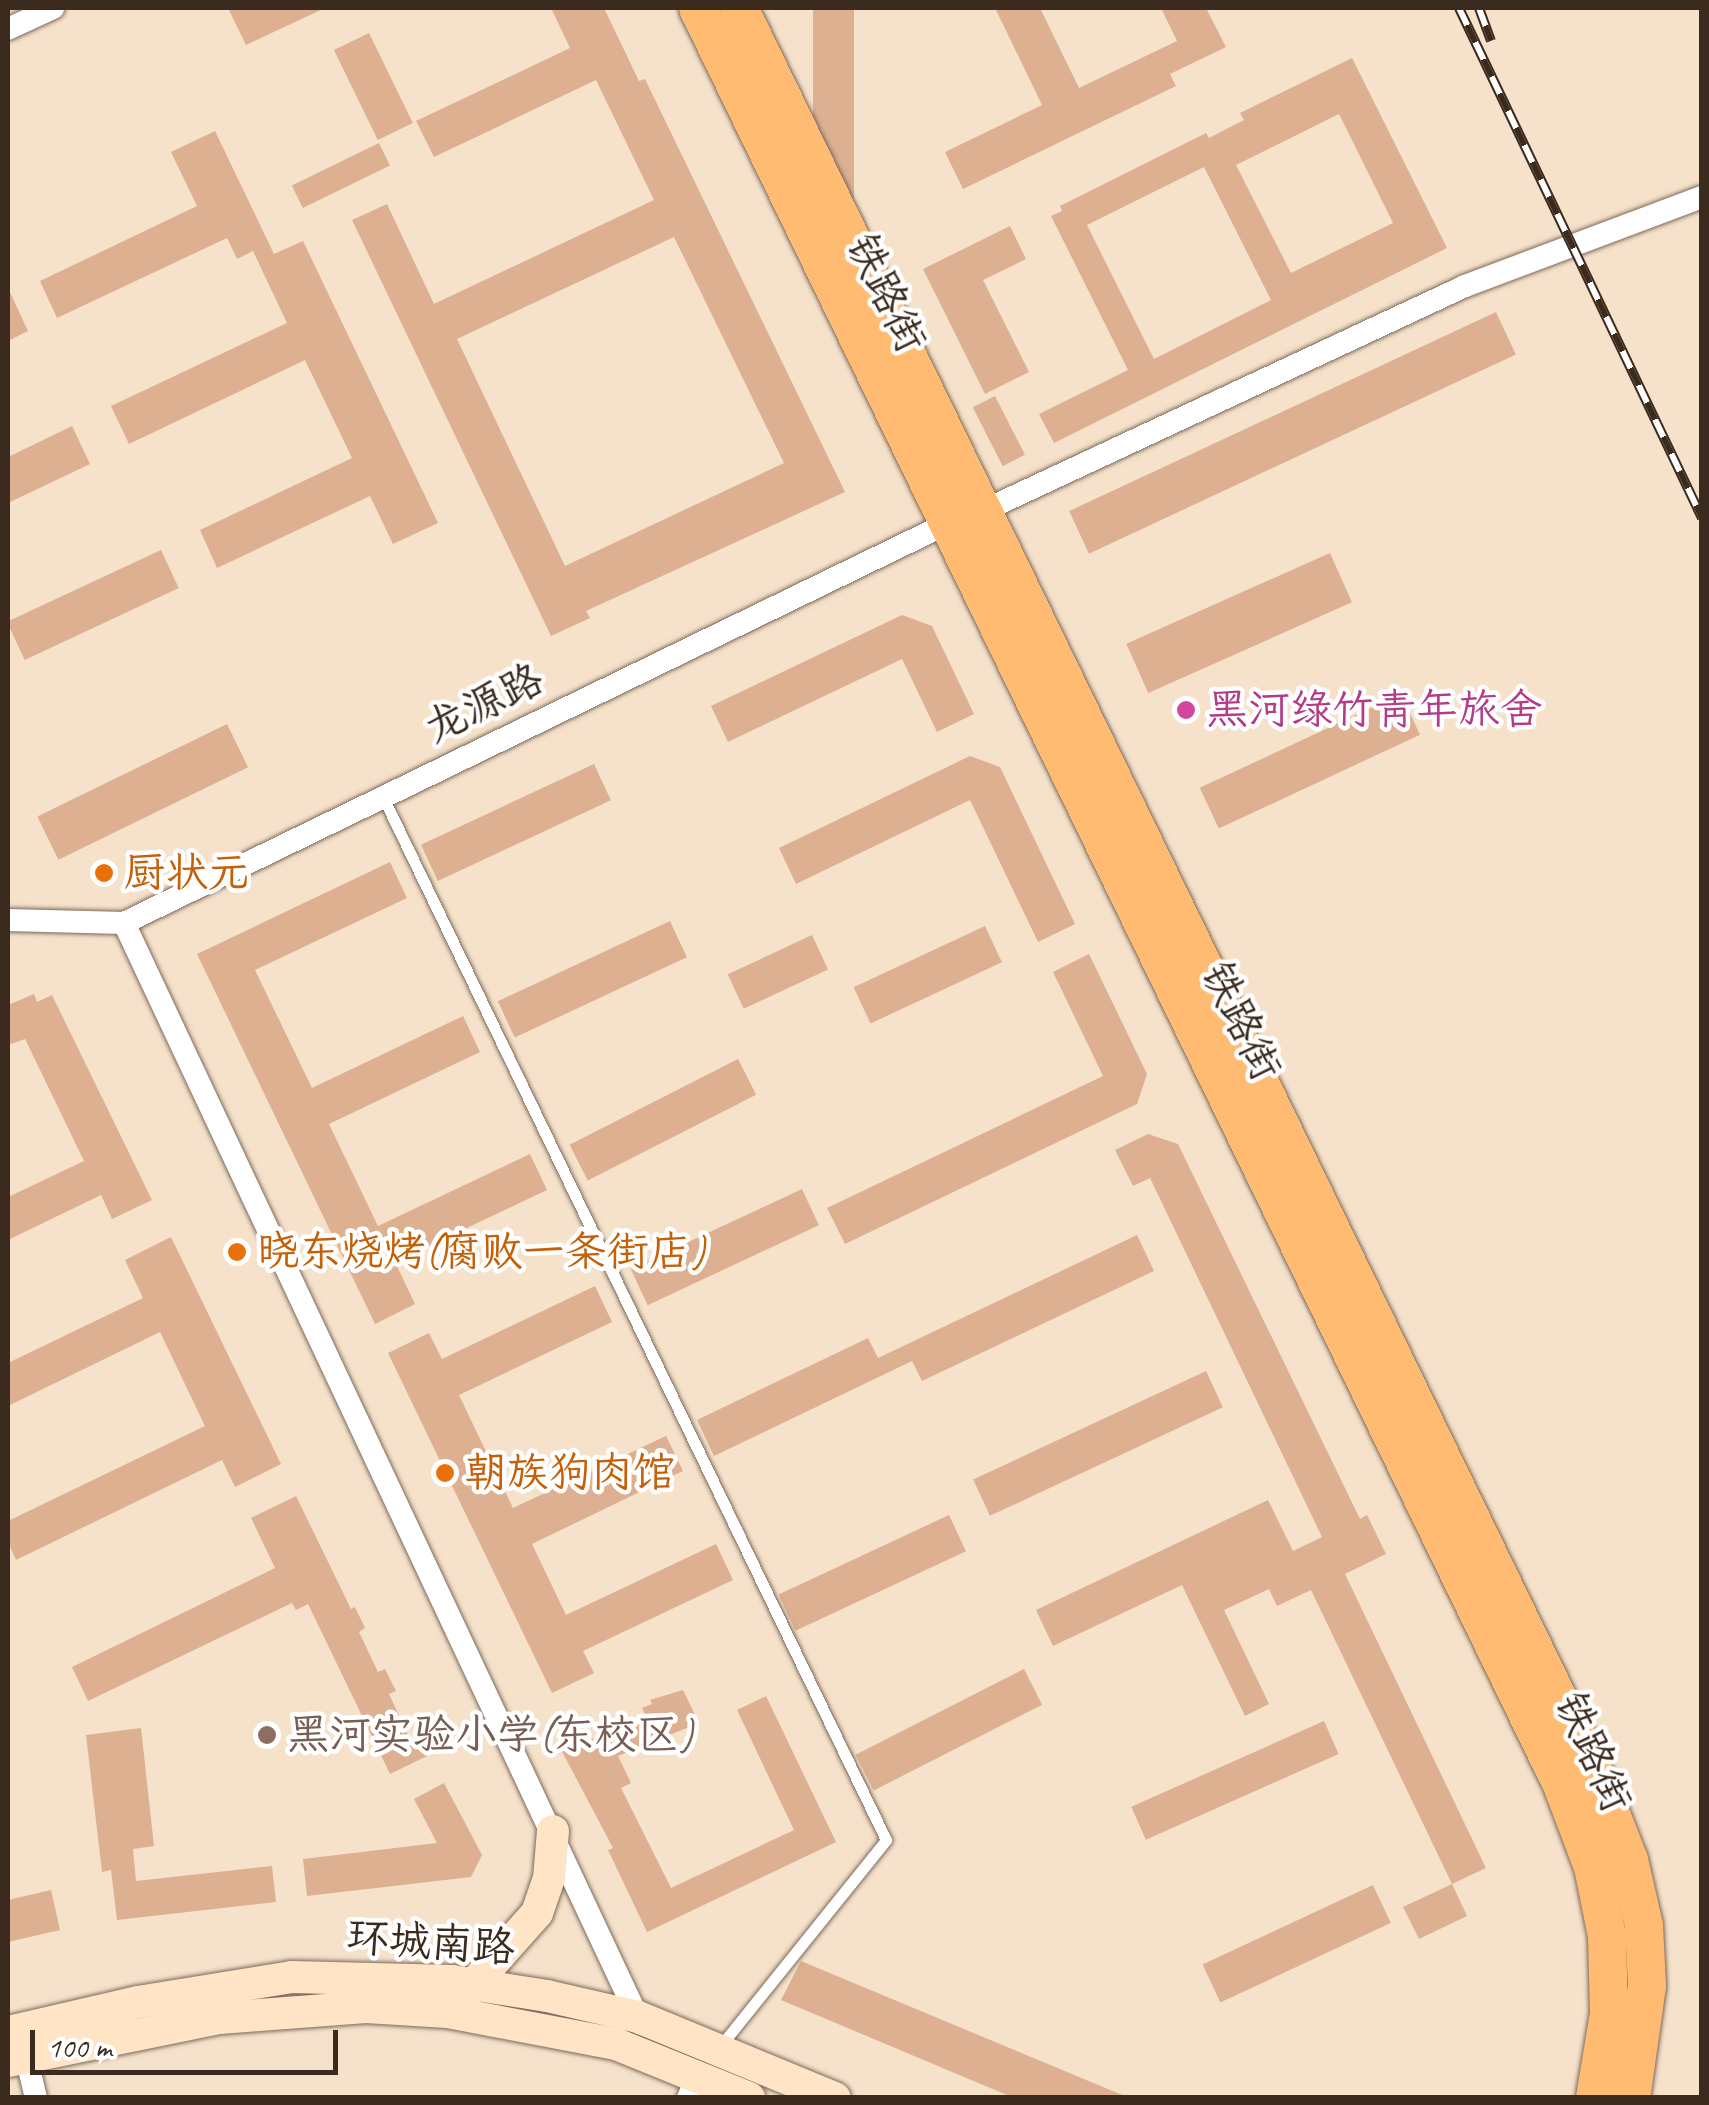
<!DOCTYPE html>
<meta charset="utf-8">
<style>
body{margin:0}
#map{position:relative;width:1709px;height:2105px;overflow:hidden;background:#f6e2cb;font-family:Caveat,"LXGW WenKai TC",sans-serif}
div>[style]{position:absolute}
.building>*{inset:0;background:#ddb091;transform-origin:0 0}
.roads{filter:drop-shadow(0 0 2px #7c6a5b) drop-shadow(0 0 2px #7c6a5b)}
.lane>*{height:11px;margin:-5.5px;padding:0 5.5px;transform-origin:5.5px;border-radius:5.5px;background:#fff}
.street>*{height:22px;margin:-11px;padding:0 11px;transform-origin:11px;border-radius:11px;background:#fff}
.secondary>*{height:32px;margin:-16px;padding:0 16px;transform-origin:16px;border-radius:16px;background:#ffe4c6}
.primary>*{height:38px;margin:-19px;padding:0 19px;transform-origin:19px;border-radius:19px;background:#ffbb71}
.rail>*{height:10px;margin-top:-5px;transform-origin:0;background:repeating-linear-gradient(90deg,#fff 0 19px,#3b2a1e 0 38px);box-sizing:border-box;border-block:2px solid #3b2a1e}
.dots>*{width:28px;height:28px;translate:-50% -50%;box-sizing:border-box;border:5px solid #fff;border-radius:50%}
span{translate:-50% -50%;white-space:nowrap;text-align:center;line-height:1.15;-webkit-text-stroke:9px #fff;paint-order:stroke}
.street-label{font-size:42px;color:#3b2a1e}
.hotel-label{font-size:42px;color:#b23c85}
.left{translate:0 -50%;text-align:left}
.food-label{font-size:42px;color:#c56008}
.education-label{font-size:42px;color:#785e54}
.frame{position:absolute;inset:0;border:10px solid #3b2a1e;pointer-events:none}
.scale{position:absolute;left:30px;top:2030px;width:308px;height:45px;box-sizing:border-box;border:5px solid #3b2a1e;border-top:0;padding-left:12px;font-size:30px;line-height:35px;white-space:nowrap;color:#3b2a1e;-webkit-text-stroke:8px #fff;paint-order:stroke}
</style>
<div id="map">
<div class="building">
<i style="clip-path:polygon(228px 8px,325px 8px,246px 45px)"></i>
<i style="clip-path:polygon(evenodd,551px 8px,604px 8px,639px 81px,645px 79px,845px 492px,586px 611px,590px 618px,551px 636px,352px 220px,387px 204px,434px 304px,654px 200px,596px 80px,434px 157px,416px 121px,570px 48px,551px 8px,674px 237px,784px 463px,565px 566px,457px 339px,674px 237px)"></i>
<i style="left:813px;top:8px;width:41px;height:194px"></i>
<i style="clip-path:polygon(995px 8px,1040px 8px,1079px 88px,1177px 41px,1161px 8px,1206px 8px,1226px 47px,1170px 74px,1176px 86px,963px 189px,945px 152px,1042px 105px)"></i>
<i style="left:369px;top:33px;width:100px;height:39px;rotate:64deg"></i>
<i style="clip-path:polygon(evenodd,1352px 58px,1447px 248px,1054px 443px,1039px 414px,1128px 370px,1051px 216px,1062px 211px,1060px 206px,1206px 133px,1209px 138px,1244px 120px,1240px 113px,1352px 58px,1339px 114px,1393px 223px,1291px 273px,1236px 165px,1339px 114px,1352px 58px,1204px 167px,1271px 300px,1154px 359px,1087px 225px,1204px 167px)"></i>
<i style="clip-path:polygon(215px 131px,274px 254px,303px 241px,438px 523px,393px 544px,370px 496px,217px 568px,200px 530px,352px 458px,305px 360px,129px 444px,111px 406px,287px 323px,253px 251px,237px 259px,227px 238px,57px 318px,40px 281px,197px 206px,171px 152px)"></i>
<i style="left:379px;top:143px;width:25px;height:97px;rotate:64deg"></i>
<i style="clip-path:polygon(1010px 226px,1026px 259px,983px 280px,1029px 372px,985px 394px,923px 269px)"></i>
<i style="clip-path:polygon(8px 288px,28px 331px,8px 341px)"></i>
<i style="left:1496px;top:312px;width:47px;height:471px;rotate:65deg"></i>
<i style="left:995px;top:396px;width:66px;height:25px;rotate:63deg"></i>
<i style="clip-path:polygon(72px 426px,90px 464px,8px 503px,8px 457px)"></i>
<i style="left:161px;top:550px;width:42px;height:170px;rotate:65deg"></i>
<i style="left:1330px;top:553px;width:54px;height:223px;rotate:66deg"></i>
<i style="clip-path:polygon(902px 615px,932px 626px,974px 714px,937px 732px,902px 659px,728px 742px,711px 706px)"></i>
<i style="left:1401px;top:694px;width:45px;height:222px;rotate:65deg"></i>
<i style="left:227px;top:724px;width:48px;height:211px;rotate:64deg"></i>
<i style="clip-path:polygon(970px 756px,1000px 767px,1075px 924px,1038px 942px,970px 800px,796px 884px,779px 848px)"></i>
<i style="left:594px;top:764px;width:40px;height:191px;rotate:65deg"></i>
<i style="clip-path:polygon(390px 862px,407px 898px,255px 970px,312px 1088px,463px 1016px,480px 1052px,329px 1124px,378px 1226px,530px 1154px,547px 1190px,395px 1262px,415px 1304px,375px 1324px,197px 954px)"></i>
<i style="left:670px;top:921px;width:40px;height:190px;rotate:65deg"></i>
<i style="left:985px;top:926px;width:40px;height:145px;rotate:65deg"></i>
<i style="left:812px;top:935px;width:38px;height:93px;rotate:65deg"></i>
<i style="clip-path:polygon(1089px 954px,1147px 1074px,1137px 1104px,845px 1244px,827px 1208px,1103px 1076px,1053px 972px)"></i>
<i style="clip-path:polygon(34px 994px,37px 1002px,52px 995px,152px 1200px,112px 1219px,101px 1195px,8px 1240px,8px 1197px,84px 1161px,25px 1039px,8px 1045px,8px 1005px)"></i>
<i style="left:738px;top:1059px;width:40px;height:189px;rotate:63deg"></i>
<i style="clip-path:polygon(1148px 1134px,1178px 1144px,1360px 1519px,1367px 1515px,1386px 1554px,1345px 1574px,1486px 1868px,1452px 1884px,1467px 1916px,1419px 1939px,1403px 1907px,1452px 1884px,1311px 1590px,1277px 1606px,1269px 1589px,1224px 1610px,1269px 1704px,1245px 1716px,1182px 1585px,1053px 1646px,1036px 1610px,1268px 1500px,1293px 1551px,1322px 1537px,1150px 1178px,1133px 1186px,1115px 1150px)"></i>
<i style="left:802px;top:1189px;width:40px;height:189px;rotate:65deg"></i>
<i style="clip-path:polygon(1137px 1235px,1154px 1271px,922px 1381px,912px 1361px,714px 1456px,697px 1420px,868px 1338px,878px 1358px)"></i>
<i style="clip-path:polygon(171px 1237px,281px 1464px,235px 1487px,222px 1460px,16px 1560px,8px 1542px,8px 1521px,205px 1426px,160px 1332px,8px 1406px,8px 1363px,143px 1298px,125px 1260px)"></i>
<i style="clip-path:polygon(595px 1286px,612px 1322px,459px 1395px,513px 1508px,666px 1436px,683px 1471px,532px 1544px,566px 1615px,716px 1544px,733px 1580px,583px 1651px,594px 1673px,552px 1693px,388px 1353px,429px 1333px,442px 1359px)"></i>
<i style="left:1206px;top:1371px;width:40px;height:257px;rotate:65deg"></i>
<i style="clip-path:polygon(296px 1496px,351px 1609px,355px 1607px,365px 1628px,359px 1632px,378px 1672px,385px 1669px,396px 1691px,389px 1694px,410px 1739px,417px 1735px,427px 1756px,390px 1774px,308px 1604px,296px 1610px,292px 1603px,88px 1701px,72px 1667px,275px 1568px,251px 1518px)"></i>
<i style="left:949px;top:1515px;width:40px;height:188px;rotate:65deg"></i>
<i style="left:1024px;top:1669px;width:40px;height:189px;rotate:63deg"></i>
<i style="clip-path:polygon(683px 1690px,699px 1723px,618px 1756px,631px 1783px,621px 1788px,671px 1888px,794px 1830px,737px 1710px,766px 1696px,836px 1842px,647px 1932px,608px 1850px,613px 1848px,558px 1744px,584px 1732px,588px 1741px,645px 1714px,642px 1708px,652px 1704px,650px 1700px)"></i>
<i style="left:1324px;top:1721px;width:36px;height:211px;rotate:66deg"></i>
<i style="clip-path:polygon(141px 1728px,154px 1846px,133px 1849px,136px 1881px,272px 1866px,276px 1902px,117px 1920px,111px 1870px,102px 1872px,86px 1735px)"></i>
<i style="clip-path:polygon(444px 1783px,482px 1855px,471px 1877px,307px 1896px,303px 1859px,437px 1843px,414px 1799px)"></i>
<i style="left:1373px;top:1885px;width:42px;height:188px;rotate:65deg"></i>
<i style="clip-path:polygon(51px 1890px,60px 1930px,8px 1942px,8px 1900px)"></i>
<i style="clip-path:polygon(801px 1961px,1127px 2097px,1127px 2098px,1014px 2098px,781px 2000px)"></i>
</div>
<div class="roads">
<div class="lane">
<i style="left:382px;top:795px;width:1160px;rotate:64.25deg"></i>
<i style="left:886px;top:1840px;width:267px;rotate:128.8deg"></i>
</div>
<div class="street">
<i style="left:8px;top:29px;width:50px;rotate:-25deg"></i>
<i style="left:8px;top:920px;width:116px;rotate:1.5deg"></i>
<i style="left:124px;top:923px;width:916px;rotate:-25.89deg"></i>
<i style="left:948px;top:523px;width:53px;rotate:-20.8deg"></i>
<i style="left:998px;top:504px;width:515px;rotate:-25.02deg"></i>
<i style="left:1465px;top:286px;width:253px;rotate:-20.6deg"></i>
<i style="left:124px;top:923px;width:1216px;rotate:64.85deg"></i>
<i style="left:26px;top:2056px;width:43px;rotate:76.6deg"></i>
<i style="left:688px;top:2098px;width:26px;rotate:-67deg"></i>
</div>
<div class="secondary">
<i style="left:463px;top:1996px;width:111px;rotate:-48.3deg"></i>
<i style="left:537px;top:1913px;width:37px;rotate:-71deg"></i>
<i style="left:549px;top:1878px;width:47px;rotate:-85.1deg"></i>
<i style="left:8px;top:2032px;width:133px;rotate:-13deg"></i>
<i style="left:138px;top:2002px;width:156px;rotate:-9.2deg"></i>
<i style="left:292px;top:1977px;width:160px;rotate:1.4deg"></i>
<i style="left:452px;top:1981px;width:96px;rotate:9deg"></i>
<i style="left:547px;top:1996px;width:93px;rotate:13deg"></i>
<i style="left:638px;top:2017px;width:213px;rotate:22.4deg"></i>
<i style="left:8px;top:2061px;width:215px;rotate:-11.5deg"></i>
<i style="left:219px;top:2018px;width:147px;rotate:-4.3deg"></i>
<i style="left:366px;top:2007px;width:82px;rotate:3.5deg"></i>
<i style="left:448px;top:2012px;width:171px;rotate:10.8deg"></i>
<i style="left:616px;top:2044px;width:144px;rotate:22.1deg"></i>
</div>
<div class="primary">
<i style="left:698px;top:8px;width:1976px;rotate:64.07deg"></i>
<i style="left:1562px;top:1785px;width:88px;rotate:69.3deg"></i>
<i style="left:1593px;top:1867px;width:70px;rotate:78.5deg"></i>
<i style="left:1607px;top:1936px;width:78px;rotate:88.5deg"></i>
<i style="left:1609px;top:2014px;width:85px;rotate:99.5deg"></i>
<i style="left:739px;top:8px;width:1970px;rotate:64.15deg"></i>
<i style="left:1598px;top:1781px;width:85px;rotate:68.6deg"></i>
<i style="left:1629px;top:1860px;width:68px;rotate:77.2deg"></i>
<i style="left:1644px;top:1926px;width:60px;rotate:87.1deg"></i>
<i style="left:1647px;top:1986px;width:113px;rotate:98.1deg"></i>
</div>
</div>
<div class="rail">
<i style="left:1459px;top:8px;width:565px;rotate:64.52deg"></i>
<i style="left:1479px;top:8px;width:35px;rotate:70deg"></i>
</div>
<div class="dots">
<i style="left:1186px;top:710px;background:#d1479c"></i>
<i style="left:104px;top:873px;background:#e8710a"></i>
<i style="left:237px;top:1252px;background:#e8710a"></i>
<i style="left:445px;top:1473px;background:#e8710a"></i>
<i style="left:267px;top:1735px;background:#8d6e63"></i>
</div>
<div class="street-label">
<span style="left:886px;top:293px;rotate:64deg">铁路街</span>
<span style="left:484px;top:704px;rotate:-26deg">龙源路</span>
<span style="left:1241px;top:1021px;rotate:64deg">铁路街</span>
<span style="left:1593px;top:1752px;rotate:66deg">铁路街</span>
<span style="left:431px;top:1943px;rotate:4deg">环城南路</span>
</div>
<div class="hotel-label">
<span class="left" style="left:1206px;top:710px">黑河绿竹青年旅舍</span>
</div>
<div class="food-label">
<span class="left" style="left:124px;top:873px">厨状元</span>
<span class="left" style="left:257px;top:1252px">晓东烧烤(腐败一条街店)</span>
<span class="left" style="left:465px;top:1473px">朝族狗肉馆</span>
</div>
<div class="education-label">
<span class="left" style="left:287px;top:1735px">黑河实验小学(东校区)</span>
</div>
<div class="frame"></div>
<div class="scale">100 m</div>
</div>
